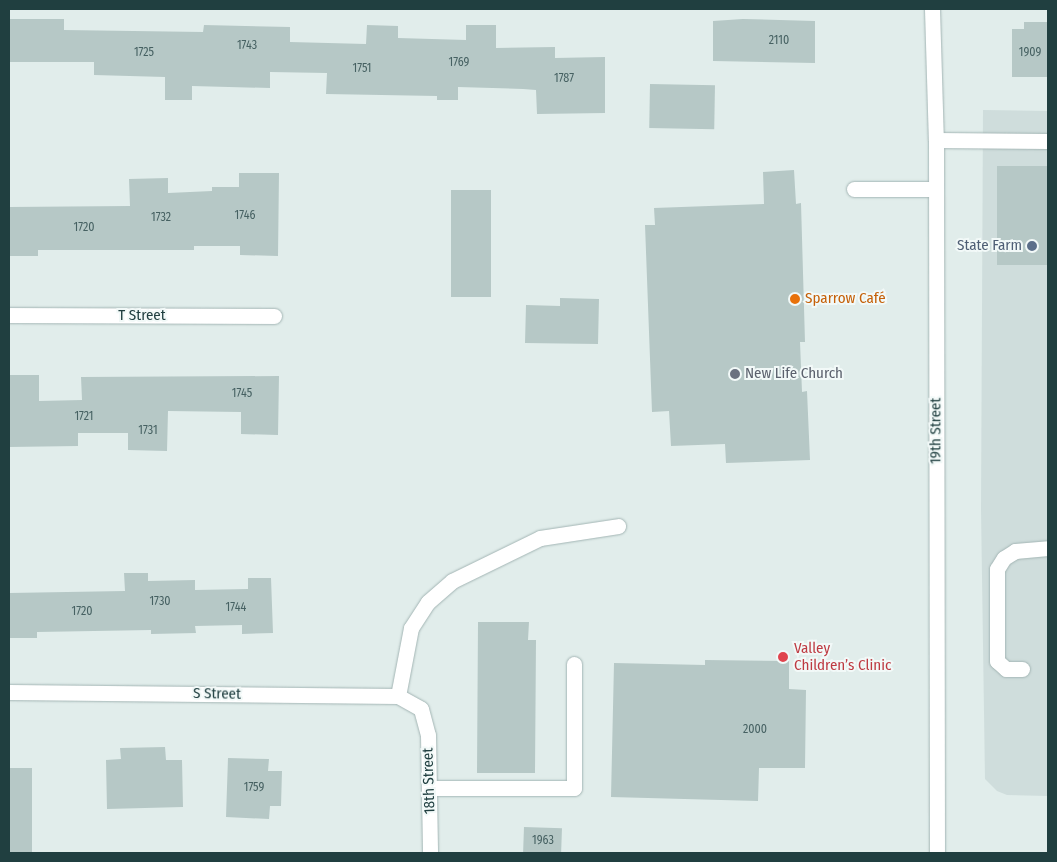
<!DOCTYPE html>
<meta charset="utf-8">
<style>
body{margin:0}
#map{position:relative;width:1057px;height:862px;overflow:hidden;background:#e1edeb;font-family:"Fira Sans Condensed",sans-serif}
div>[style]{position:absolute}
.built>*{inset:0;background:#cfdddc}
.building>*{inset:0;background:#b6c8c6;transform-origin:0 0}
.roads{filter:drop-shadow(0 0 1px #a3b5b4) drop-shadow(0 0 1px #a3b5b4)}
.minor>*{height:15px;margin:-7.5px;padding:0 7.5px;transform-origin:7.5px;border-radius:7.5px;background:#fff}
.dots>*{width:14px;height:14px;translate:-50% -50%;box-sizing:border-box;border:2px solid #f2f9f8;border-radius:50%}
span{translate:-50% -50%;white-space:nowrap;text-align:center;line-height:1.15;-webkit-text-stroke:4px #f2f9f8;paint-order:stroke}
.number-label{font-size:12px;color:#466162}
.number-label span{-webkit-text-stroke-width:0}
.service-label{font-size:15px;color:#4e5e75}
.right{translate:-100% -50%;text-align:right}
.food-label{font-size:15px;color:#c56008}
.left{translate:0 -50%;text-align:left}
.street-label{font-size:15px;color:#203f40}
.worship-label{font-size:15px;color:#5b616d}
.health-label{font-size:15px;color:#be3a42}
.frame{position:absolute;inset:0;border:10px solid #203f40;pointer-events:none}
</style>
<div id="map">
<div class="built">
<i style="clip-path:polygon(983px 110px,1048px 111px,1048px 796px,1007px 795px,997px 791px,985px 779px,981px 509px)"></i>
</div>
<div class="building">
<i style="clip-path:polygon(9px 19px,64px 19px,64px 30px,203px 32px,204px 25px,290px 27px,290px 42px,366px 44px,367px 25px,398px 26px,398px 38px,466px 40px,466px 25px,496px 25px,496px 48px,555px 47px,555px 58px,605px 57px,605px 113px,537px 114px,536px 90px,523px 89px,458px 87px,458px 100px,437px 100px,437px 96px,326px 94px,327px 73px,270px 72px,270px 88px,192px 86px,192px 100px,165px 100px,165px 77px,94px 75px,94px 62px,9px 62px)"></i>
<i style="clip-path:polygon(743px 19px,815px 21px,815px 63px,713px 61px,713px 21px)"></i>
<i style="clip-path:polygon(1024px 22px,1048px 22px,1048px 77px,1012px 77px,1012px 29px,1024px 29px)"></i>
<i style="left:650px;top:84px;width:65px;height:44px;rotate:1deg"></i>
<i style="left:997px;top:166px;width:51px;height:99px"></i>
<i style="clip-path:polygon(794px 170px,796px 204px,801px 203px,805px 342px,800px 342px,802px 392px,807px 391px,810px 460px,726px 463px,725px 444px,671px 446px,669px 411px,652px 412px,645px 225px,655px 225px,654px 208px,764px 204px,763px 172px)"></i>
<i style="clip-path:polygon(239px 173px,279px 173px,278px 256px,240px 255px,240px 246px,194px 246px,194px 250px,38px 250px,38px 256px,9px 256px,9px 207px,130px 206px,129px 179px,168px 178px,168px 193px,212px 191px,212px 187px,239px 187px)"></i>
<i style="left:451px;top:190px;width:40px;height:107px"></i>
<i style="clip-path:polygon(560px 298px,599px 299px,598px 344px,525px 343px,526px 305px,560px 306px)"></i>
<i style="clip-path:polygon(9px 375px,39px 375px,39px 401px,82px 400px,81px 377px,279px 376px,278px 435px,241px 434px,241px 412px,168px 411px,167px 451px,128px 450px,128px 433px,78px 433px,78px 446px,9px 447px)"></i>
<i style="clip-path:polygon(124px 573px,148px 573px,148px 581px,195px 580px,195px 590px,248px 589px,248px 578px,271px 578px,273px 633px,242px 634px,242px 625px,195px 626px,196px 633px,151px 634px,151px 630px,37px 632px,37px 638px,9px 638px,9px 593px,125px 591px)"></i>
<i style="clip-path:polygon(478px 622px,529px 622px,528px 640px,536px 640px,535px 773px,477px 773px)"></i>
<i style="clip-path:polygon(705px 660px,789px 661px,789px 689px,806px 690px,805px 768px,759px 768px,758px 801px,611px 797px,614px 663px,705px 665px)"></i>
<i style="clip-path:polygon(165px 747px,166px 760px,182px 760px,183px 807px,107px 809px,106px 760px,121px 759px,120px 748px)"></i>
<i style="clip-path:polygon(228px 758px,269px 759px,268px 771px,282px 771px,281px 806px,270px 806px,269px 819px,226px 817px)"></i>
<i style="left:9px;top:768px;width:23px;height:85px"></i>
<i style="left:524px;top:827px;width:38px;height:26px;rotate:2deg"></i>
</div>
<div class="roads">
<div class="minor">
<i style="left:932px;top:9px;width:131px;rotate:88.3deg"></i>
<i style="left:936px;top:140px;width:713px;rotate:89.92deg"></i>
<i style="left:936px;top:140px;width:112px;rotate:0.5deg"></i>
<i style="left:854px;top:189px;width:82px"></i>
<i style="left:9px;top:315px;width:265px;rotate:0.2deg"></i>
<i style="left:1022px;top:669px;width:16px;rotate:180deg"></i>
<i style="left:1006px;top:669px;width:12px;rotate:-138deg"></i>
<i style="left:997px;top:661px;width:92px;rotate:-90deg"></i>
<i style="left:997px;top:569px;width:13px;rotate:-58deg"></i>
<i style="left:1004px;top:558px;width:13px;rotate:-32deg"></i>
<i style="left:1015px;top:551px;width:33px;rotate:-5deg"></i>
<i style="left:9px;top:692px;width:389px;rotate:0.6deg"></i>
<i style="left:398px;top:696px;width:26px;rotate:29deg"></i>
<i style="left:421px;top:709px;width:27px;rotate:75deg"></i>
<i style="left:428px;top:735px;width:118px;rotate:89deg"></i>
<i style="left:398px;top:696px;width:69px;rotate:-79.2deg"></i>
<i style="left:411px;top:628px;width:31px;rotate:-57deg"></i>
<i style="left:428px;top:602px;width:32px;rotate:-41deg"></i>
<i style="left:452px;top:581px;width:98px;rotate:-26deg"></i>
<i style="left:540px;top:538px;width:79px;rotate:-8.7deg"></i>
<i style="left:430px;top:788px;width:144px"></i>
<i style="left:574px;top:788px;width:124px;rotate:-90deg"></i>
</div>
</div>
<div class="dots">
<i style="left:1032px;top:246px;background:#5c6f8a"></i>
<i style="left:795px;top:299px;background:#e8710a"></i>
<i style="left:735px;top:374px;background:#6b7280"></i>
<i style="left:783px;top:657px;background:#e0444e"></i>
</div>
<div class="number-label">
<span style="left:779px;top:41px">2110</span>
<span style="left:247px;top:46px">1743</span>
<span style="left:144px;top:53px">1725</span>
<span style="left:1030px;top:53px">1909</span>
<span style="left:459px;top:63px">1769</span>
<span style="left:362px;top:69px">1751</span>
<span style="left:564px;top:79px">1787</span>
<span style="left:245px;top:216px">1746</span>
<span style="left:161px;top:218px">1732</span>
<span style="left:84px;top:228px">1720</span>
<span style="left:242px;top:394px">1745</span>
<span style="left:84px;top:417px">1721</span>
<span style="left:148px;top:431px">1731</span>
<span style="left:160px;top:602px">1730</span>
<span style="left:236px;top:608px">1744</span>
<span style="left:82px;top:612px">1720</span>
<span style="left:755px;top:730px">2000</span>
<span style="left:254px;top:788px">1759</span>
<span style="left:543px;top:841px">1963</span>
</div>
<div class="service-label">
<span class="right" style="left:1022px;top:246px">State Farm</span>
</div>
<div class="food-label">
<span class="left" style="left:805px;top:299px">Sparrow Café</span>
</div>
<div class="street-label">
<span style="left:142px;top:316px">T Street</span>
<span style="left:936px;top:431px;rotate:-90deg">19th Street</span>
<span style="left:217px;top:694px;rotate:1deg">S Street</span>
<span style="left:429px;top:781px;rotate:-92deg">18th Street</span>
</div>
<div class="worship-label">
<span class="left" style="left:745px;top:374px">New Life Church</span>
</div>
<div class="health-label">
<span class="left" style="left:794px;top:657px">Valley<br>Children’s Clinic</span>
</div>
<div class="frame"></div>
</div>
